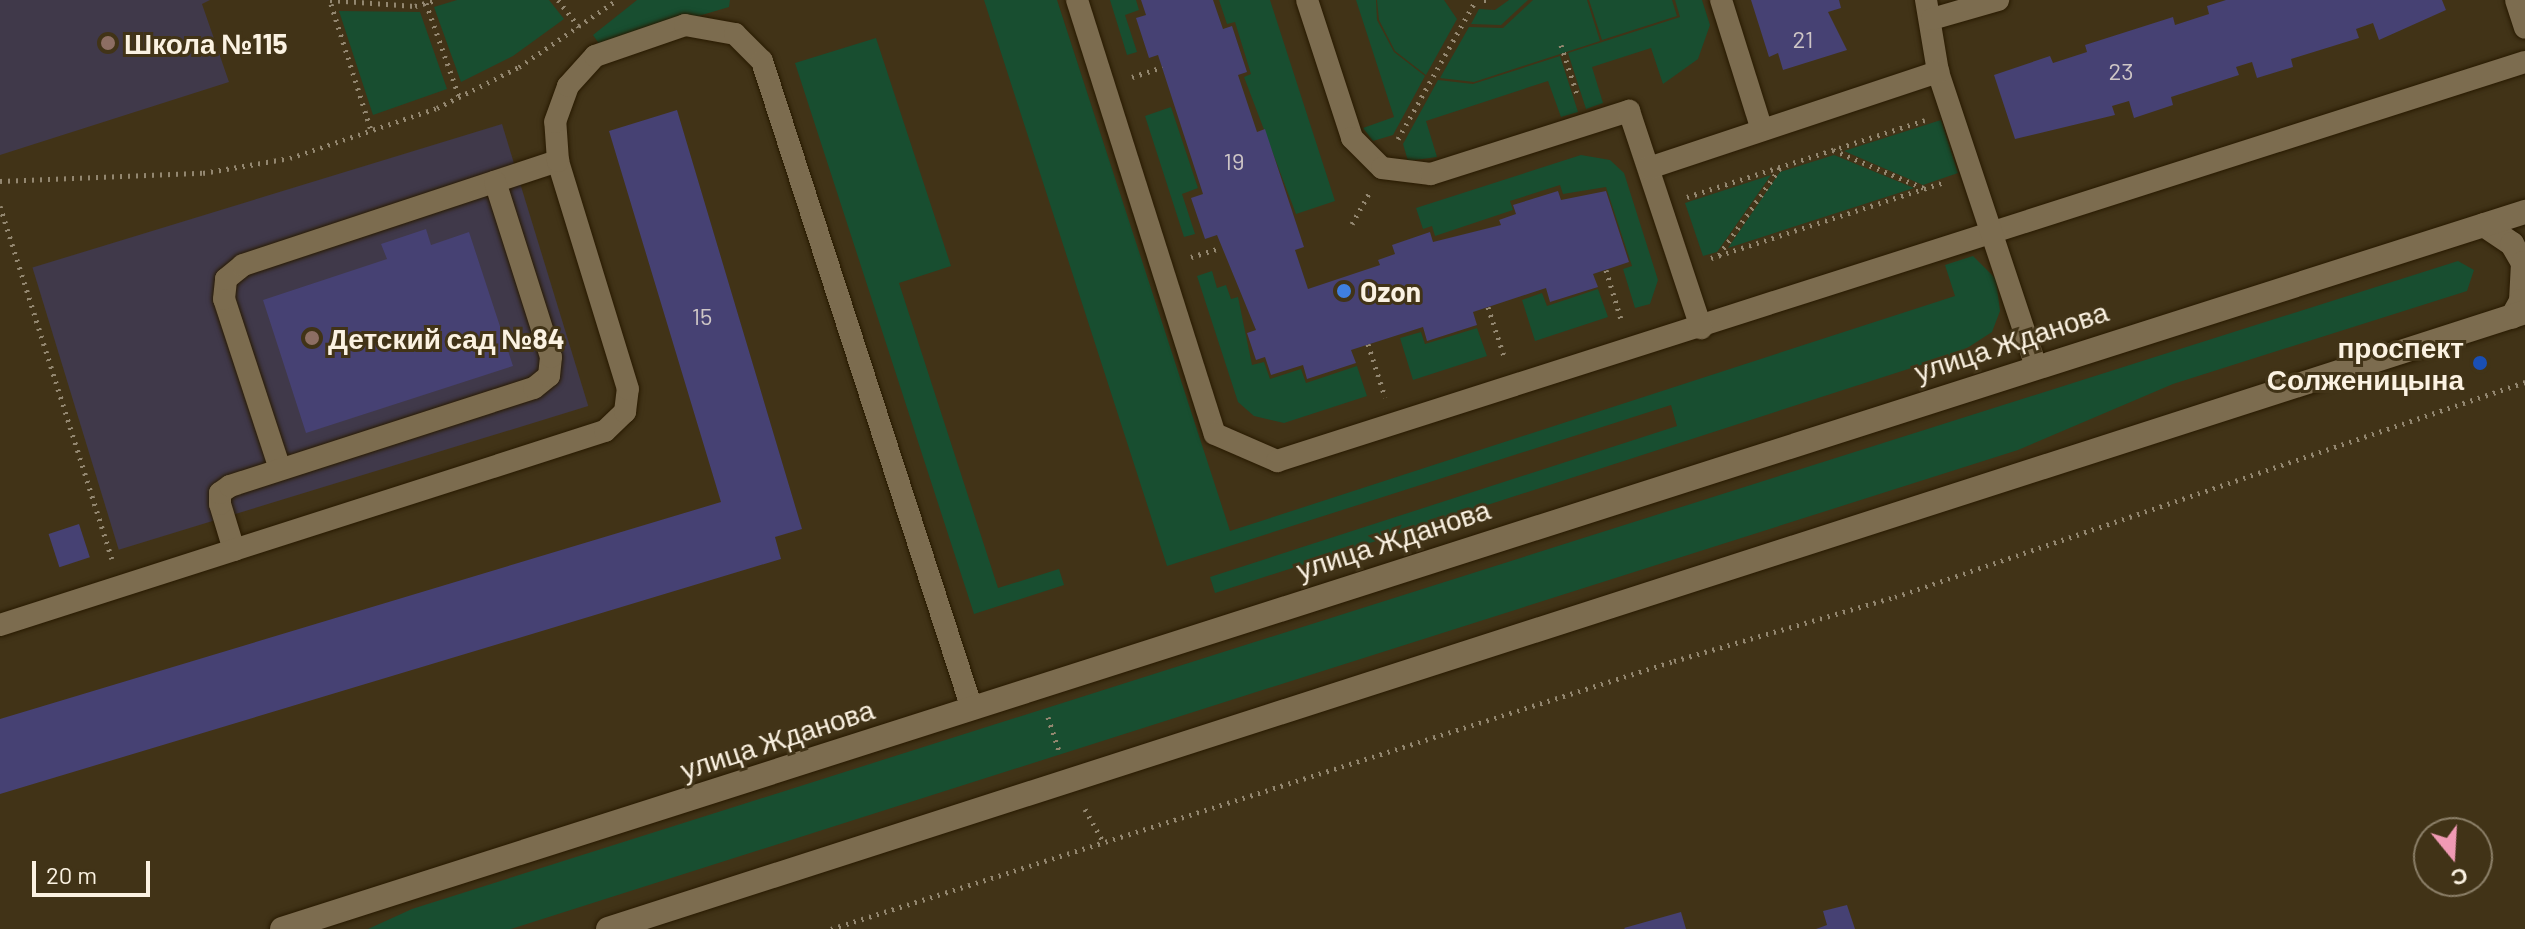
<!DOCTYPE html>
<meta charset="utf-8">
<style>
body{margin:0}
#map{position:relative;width:2525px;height:929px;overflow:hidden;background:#413317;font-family:Barlow,sans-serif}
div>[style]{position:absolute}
.education>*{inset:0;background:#40394a;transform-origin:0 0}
.green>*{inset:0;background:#184e30}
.building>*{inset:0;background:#464173;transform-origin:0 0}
.path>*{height:5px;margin-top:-2.5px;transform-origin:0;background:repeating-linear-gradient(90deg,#938770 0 2px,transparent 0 8px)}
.roads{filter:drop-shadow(0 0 2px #281a00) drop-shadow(0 0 2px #281a00)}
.lane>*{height:22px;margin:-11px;padding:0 11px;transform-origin:11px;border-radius:11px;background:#7c6c4f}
.street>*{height:24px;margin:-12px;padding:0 12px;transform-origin:12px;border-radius:12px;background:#7c6c4f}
.dots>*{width:22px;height:22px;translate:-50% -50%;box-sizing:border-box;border:4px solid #413317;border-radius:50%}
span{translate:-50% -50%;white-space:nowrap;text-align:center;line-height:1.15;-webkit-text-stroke:6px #413317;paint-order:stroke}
.number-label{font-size:24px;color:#cec6c6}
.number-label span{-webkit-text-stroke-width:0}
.poi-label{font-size:28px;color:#fbf2e2;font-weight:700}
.left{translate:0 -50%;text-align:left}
.right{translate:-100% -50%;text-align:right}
.street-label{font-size:28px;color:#fbf2e2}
.north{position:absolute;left:2413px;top:817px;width:80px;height:80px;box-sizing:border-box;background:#413317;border:2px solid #8b7f68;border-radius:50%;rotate:162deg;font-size:22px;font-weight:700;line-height:32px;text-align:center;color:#fbf2e2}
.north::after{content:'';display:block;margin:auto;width:28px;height:36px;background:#f09ab4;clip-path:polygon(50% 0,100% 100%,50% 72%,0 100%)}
.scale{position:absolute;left:32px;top:861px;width:118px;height:36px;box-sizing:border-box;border:4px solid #fbf2e2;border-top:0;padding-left:10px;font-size:24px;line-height:28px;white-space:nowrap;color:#fbf2e2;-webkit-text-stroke:6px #413317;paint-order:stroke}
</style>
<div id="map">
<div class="education">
<i style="clip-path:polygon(0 0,210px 0,202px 4px,229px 82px,0 155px)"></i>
<i style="left:502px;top:124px;width:295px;height:491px;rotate:73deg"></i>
</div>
<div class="green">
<i style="clip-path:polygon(457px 0,549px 0,564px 19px,513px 56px,461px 82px,434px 7px)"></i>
<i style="clip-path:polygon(637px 0,730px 0,729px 7px,600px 45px,593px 35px)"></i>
<i style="clip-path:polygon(984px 0,1057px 0,1230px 531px,1955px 296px,1945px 265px,1973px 256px,1996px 279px,2000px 311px,1992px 332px,1961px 352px,1215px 593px,1210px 577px,1677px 426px,1671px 405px,1167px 566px)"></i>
<i style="clip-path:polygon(1110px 0,1136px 0,1139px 10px,1125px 15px,1137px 52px,1127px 55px)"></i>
<i style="clip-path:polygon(1219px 0,1270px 0,1335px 201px,1296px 214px,1244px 77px,1251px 74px,1235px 22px,1227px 24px)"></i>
<i style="clip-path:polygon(1356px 0,1376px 0,1377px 20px,1394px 52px,1425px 76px,1393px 135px,1373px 141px,1363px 128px,1394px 117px)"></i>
<i style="clip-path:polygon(1377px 0,1444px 0,1457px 19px,1426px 75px,1395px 51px,1379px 20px)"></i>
<i style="clip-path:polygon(1509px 0,1528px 0,1501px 25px,1471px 24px,1479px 9px,1495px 10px)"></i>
<i style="clip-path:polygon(1533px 0,1587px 0,1600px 41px,1474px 82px,1440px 78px,1469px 27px,1503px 28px)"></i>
<i style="clip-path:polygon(1589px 0,1672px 0,1677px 16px,1602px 40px)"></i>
<i style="clip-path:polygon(1675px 0,1702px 0,1710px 25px,1698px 59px,1663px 84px,1651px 48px,1592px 67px,1603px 103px,1586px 109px,1568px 53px,1680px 17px)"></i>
<i style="clip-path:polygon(339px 11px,420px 12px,447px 89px,373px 115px)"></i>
<i style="clip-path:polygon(876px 38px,951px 266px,899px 283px,998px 588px,1059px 569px,1064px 585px,974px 614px,795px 63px)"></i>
<i style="clip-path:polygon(1560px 56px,1578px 112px,1561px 117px,1548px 81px,1426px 121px,1437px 157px,1408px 161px,1403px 144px,1438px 80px,1473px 84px)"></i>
<i style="clip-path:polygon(1171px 107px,1198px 188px,1182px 194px,1195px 234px,1184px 237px,1145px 116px)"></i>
<i style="clip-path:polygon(1941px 120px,1958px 173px,1923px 185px,1844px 151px)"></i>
<i style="clip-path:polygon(1581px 155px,1610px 160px,1624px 173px,1658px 280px,1650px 304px,1635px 308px,1623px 269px,1632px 266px,1606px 187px,1563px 194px,1560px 185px,1510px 201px,1513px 210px,1435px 236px,1432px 226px,1423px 229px,1416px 208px)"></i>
<i style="clip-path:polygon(1834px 155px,1914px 188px,1728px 248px,1780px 172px)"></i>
<i style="clip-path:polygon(1771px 175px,1717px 252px,1703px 256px,1685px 203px)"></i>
<i style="clip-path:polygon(2458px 261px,2474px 270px,2467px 291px,2173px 384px,2018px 450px,511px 929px,368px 929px,412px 909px)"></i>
<i style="clip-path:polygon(1212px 271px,1217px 288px,1226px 285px,1231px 299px,1238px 297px,1252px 365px,1264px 362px,1270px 379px,1301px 369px,1306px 383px,1357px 366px,1367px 396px,1284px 423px,1254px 416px,1238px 402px,1197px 276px)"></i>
<i style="clip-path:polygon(1598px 289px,1608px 317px,1535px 341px,1522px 300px,1542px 293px,1547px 306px)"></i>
<i style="clip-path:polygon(1477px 328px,1487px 356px,1413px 380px,1400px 338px,1421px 332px,1425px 344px)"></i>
</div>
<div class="building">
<i style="clip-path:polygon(1141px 0,1213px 0,1223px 29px,1232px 26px,1247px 72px,1238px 75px,1257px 132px,1265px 129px,1304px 247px,1295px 250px,1308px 289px,1380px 265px,1378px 260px,1395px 254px,1392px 245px,1430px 232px,1433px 242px,1501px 225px,1499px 220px,1516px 214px,1513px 205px,1558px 191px,1561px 200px,1606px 191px,1629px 262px,1593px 274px,1598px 287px,1550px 302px,1546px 288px,1473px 312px,1477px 325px,1427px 341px,1423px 327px,1351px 350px,1356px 363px,1307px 379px,1303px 365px,1271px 375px,1265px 357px,1256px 360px,1247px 333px,1256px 330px,1217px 235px,1205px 239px,1191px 198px,1203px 194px,1158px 55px,1149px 58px,1136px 18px,1146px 15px)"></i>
<i style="clip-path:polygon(1751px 0,1839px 0,1841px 8px,1828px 12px,1847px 50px,1783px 70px,1778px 53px,1769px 57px)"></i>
<i style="clip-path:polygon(2226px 0,2442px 0,2446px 10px,2379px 40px,2373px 23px,2356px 29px,2359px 38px,2291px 59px,2293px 67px,2257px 78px,2252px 62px,2236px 67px,2239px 75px,2171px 97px,2173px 105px,2134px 118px,2129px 101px,2112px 106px,2115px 115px,2015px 139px,1994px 75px,2050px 56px,2053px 63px,2087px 52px,2085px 45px,2173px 17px,2175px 25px,2209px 14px,2207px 6px)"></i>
<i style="clip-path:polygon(677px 110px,802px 529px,775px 537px,781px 559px,0 794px,0 719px,721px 502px,609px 131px)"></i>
<i style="clip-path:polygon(426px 229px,431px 245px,469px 232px,513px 366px,306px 433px,263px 300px,387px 259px,381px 244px)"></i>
<i style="left:79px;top:524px;width:35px;height:32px;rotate:72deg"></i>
<i style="clip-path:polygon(1847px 905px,1855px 929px,1816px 929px,1827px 925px,1823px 911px)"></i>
<i style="clip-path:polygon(1681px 912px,1686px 929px,1625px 929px,1624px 928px)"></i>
</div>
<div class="path">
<i style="left:330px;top:0;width:85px;rotate:4deg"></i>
<i style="left:415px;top:6px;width:22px;rotate:-16deg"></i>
<i style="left:558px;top:0;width:34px;rotate:52deg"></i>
<i style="left:1484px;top:0;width:7px"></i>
<i style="left:426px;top:3px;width:99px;rotate:70.5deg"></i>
<i style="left:331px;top:4px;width:132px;rotate:72.4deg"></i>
<i style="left:1561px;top:45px;width:55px;rotate:71.9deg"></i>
<i style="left:1132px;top:77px;width:32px;rotate:-18deg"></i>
<i style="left:1398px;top:139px;width:159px;rotate:-60.7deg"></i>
<i style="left:1833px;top:150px;width:99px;rotate:22.7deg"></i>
<i style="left:0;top:181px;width:203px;rotate:-2.3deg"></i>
<i style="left:203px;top:173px;width:88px;rotate:-9.8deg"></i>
<i style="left:290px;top:158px;width:155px;rotate:-18.8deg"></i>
<i style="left:437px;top:108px;width:92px;rotate:-26.6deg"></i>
<i style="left:519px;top:67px;width:119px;rotate:-34.4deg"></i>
<i style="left:1687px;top:197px;width:250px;rotate:-17.9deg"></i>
<i style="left:0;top:206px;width:370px;rotate:72.4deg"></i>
<i style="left:1352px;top:224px;width:35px;rotate:-61deg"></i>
<i style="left:1719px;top:255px;width:106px;rotate:-55deg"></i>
<i style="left:1191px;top:257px;width:31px;rotate:-17deg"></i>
<i style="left:1711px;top:258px;width:246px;rotate:-18deg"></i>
<i style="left:1606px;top:270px;width:51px;rotate:73deg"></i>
<i style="left:1488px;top:307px;width:55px;rotate:71.9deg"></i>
<i style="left:1368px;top:344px;width:56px;rotate:72.2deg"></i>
<i style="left:1048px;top:717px;width:38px;rotate:72deg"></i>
<i style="left:1085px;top:809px;width:39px;rotate:61deg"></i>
<i style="left:831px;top:929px;width:885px;rotate:-17.64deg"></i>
<i style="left:1674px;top:661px;width:230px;rotate:-16.2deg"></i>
<i style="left:1895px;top:597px;width:666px;rotate:-18.84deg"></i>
</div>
<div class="roads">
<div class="lane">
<i style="left:1077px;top:0;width:455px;rotate:72.4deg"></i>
<i style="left:1215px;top:434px;width:68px;rotate:23.5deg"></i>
<i style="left:1277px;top:461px;width:1310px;rotate:-17.73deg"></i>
<i style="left:1307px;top:0;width:145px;rotate:71.9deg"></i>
<i style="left:1352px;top:138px;width:42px;rotate:45deg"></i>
<i style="left:1382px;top:168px;width:49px;rotate:7deg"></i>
<i style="left:1431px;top:174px;width:208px;rotate:-17.7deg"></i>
<i style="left:1629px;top:111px;width:229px;rotate:71.6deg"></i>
<i style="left:1721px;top:0;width:136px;rotate:72.5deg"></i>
<i style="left:1926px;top:0;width:73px;rotate:80.5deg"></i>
<i style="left:1938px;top:72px;width:308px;rotate:71.6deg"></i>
<i style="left:2516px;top:0;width:29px;rotate:72deg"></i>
<i style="left:1932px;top:19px;width:69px;rotate:-16.1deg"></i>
<i style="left:1649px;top:168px;width:305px;rotate:-18.4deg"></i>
<i style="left:280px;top:469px;width:179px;rotate:-108.2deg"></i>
<i style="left:224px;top:299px;width:20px;rotate:-84deg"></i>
<i style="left:226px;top:279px;width:22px;rotate:-39deg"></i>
<i style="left:243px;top:265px;width:332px;rotate:-18.3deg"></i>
<i style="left:234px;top:550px;width:48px;rotate:-106.9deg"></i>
<i style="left:220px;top:504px;width:11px;rotate:-90deg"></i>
<i style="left:220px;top:493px;width:12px;rotate:-35deg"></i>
<i style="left:230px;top:486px;width:319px;rotate:-17.9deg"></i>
<i style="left:534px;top:388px;width:19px;rotate:-39deg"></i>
<i style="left:549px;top:376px;width:19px;rotate:-84deg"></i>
<i style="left:551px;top:357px;width:184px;rotate:-107.7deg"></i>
<i style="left:0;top:625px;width:635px;rotate:-17.78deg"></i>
<i style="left:605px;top:431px;width:28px;rotate:-44deg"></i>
<i style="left:625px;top:412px;width:23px;rotate:-83deg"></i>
<i style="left:628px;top:389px;width:239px;rotate:-107.1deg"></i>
<i style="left:558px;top:161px;width:39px;rotate:-94deg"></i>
<i style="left:555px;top:122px;width:38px;rotate:-70deg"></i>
<i style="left:568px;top:86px;width:40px;rotate:-48deg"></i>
<i style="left:595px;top:56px;width:95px;rotate:-19deg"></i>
<i style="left:685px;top:25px;width:51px;rotate:10.2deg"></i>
<i style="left:735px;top:34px;width:38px;rotate:45deg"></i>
<i style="left:762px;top:61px;width:681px;rotate:72.04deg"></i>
</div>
<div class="street">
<i style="left:2484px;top:225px;width:34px;rotate:34deg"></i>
<i style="left:2512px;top:244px;width:22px;rotate:60deg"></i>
<i style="left:2523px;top:263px;width:38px;rotate:93deg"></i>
<i style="left:2521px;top:301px;width:18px;rotate:119deg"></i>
<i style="left:282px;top:929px;width:2355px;rotate:-17.73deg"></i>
<i style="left:608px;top:929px;width:2014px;rotate:-17.84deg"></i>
</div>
</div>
<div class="dots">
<i style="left:108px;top:43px;background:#8d6e63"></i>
<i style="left:1344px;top:291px;background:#3f7fe0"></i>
<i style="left:312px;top:338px;background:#8d6e63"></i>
<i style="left:2480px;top:363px;background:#1a4fb4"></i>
</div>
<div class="number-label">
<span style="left:1803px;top:39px">21</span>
<span style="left:2121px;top:71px">23</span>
<span style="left:1234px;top:161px">19</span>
<span style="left:702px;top:316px">15</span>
</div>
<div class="poi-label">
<span class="left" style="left:124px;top:43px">Школа №115</span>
<span class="left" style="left:1360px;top:291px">Ozon</span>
<span class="left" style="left:328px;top:338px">Детский сад №84</span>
<span class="right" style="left:2464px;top:363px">проспект<br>Солженицына</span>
</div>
<div class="street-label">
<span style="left:2011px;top:341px;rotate:-18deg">улица Жданова</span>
<span style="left:1393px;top:539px;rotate:-18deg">улица Жданова</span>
<span style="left:777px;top:739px;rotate:-18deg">улица Жданова</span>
</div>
<div class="north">С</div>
<div class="scale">20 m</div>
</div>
